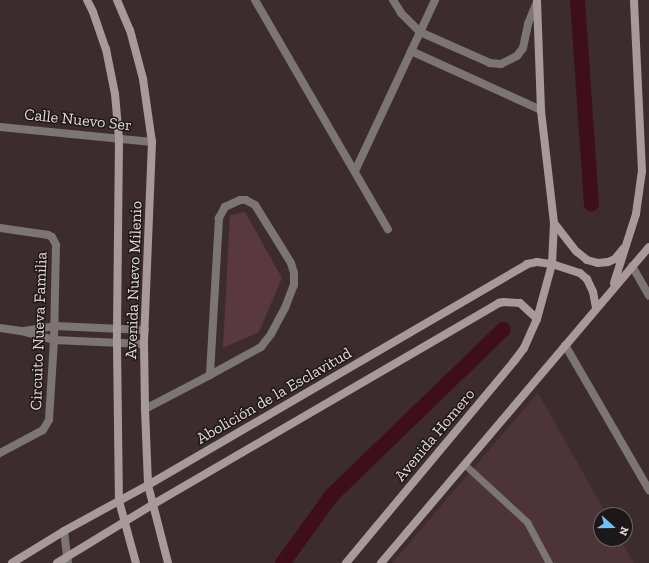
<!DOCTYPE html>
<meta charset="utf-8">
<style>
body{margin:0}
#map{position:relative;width:649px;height:563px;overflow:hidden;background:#3d2c2f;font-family:"Zilla Slab",serif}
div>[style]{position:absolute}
.built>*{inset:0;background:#4c3439}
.green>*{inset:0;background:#5a383f}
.canal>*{height:15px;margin:-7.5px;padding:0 7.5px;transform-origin:7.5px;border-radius:7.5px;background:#3e0e1c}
.lane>*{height:7px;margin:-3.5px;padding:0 3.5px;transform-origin:3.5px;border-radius:3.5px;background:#7d7476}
.street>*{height:8px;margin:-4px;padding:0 4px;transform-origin:4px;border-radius:4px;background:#7d7476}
.secondary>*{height:8px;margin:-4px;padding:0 4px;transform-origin:4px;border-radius:4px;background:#a89a9c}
span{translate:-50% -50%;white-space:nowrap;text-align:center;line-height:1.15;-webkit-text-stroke:3px #1e1718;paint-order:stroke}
.street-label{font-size:16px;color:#e2d7d9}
.north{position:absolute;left:593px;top:507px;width:40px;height:40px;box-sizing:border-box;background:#1e1718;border:1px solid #6c6465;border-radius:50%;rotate:111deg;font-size:11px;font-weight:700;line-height:16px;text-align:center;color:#e2d7d9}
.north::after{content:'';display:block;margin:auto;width:14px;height:18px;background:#72c1f5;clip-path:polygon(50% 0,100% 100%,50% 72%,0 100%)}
</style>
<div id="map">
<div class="built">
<i style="clip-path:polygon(538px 393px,607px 515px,601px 515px,601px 539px,620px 539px,634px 563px,392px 563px)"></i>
</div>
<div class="green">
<i style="clip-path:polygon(245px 212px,282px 278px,259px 332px,223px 348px,230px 215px)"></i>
</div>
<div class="canal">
<i style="left:577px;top:0;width:204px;rotate:86.1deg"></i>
<i style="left:282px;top:563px;width:84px;rotate:-54.2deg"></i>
<i style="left:331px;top:495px;width:239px;rotate:-44deg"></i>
</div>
<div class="lane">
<i style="left:464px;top:464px;width:86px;rotate:42.6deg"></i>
<i style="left:527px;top:522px;width:47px;rotate:61.8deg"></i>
</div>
<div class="street">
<i style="left:255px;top:0;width:265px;rotate:59.9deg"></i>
<i style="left:393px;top:0;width:15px;rotate:58deg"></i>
<i style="left:401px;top:13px;width:27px;rotate:45deg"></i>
<i style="left:420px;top:32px;width:77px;rotate:23.9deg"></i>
<i style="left:490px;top:63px;width:11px;rotate:5deg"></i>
<i style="left:501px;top:64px;width:18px;rotate:-27deg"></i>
<i style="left:517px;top:56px;width:10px;rotate:-53deg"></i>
<i style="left:523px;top:48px;width:25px;rotate:-78deg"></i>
<i style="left:528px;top:24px;width:22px;rotate:-68deg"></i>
<i style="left:411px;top:51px;width:143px;rotate:24.4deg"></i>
<i style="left:0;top:127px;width:153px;rotate:5.6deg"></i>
<i style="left:355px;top:171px;width:189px;rotate:-64.9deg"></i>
<i style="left:0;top:228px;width:49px;rotate:8.3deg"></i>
<i style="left:48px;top:235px;width:4px;rotate:27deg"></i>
<i style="left:52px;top:237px;width:9px;rotate:63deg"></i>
<i style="left:56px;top:245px;width:95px;rotate:91.2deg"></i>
<i style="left:54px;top:340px;width:80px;rotate:93.6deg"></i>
<i style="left:49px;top:420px;width:12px;rotate:121deg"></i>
<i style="left:43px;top:430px;width:49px;rotate:151.9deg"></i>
<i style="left:632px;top:266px;width:34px;rotate:60deg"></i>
<i style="left:0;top:328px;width:21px;rotate:8deg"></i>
<i style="left:21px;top:331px;width:34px;rotate:15deg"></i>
<i style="left:54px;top:340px;width:90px;rotate:2.5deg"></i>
<i style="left:24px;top:331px;width:31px;rotate:-9deg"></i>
<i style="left:55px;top:326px;width:90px;rotate:2.5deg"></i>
<i style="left:565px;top:345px;width:168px;rotate:59.9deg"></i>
<i style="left:145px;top:409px;width:73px;rotate:-27.6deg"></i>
<i style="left:210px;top:375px;width:58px;rotate:-28.8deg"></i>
<i style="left:261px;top:347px;width:16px;rotate:-52deg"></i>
<i style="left:271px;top:334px;width:30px;rotate:-62deg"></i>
<i style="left:285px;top:308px;width:25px;rotate:-69deg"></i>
<i style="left:294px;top:285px;width:12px;rotate:-90deg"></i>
<i style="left:294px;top:273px;width:10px;rotate:-107deg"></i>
<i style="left:291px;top:263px;width:68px;rotate:-121.8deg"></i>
<i style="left:255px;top:205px;width:10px;rotate:-151deg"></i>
<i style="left:246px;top:200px;width:6px;rotate:180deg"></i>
<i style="left:240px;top:200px;width:17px;rotate:155deg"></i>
<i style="left:225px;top:207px;width:13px;rotate:119deg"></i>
<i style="left:219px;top:218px;width:157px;rotate:93.3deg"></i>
<i style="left:64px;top:531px;width:32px;rotate:83deg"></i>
</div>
<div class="secondary">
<i style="left:87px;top:0;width:13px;rotate:63deg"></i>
<i style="left:93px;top:12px;width:39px;rotate:71deg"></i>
<i style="left:106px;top:49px;width:46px;rotate:78.7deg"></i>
<i style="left:115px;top:94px;width:45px;rotate:84.9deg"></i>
<i style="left:119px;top:139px;width:204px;rotate:90.6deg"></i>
<i style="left:117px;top:343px;width:158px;rotate:89.3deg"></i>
<i style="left:119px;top:501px;width:64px;rotate:74.7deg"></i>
<i style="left:117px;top:0;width:33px;rotate:67deg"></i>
<i style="left:130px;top:30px;width:51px;rotate:75.1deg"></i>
<i style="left:143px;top:79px;width:64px;rotate:81.9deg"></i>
<i style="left:152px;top:142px;width:202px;rotate:92.3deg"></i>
<i style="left:144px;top:344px;width:65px;rotate:89.1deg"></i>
<i style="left:145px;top:409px;width:76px;rotate:87.7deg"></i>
<i style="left:148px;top:485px;width:81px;rotate:75.6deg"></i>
<i style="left:554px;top:223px;width:36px;rotate:52deg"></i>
<i style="left:576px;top:251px;width:14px;rotate:39deg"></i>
<i style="left:587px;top:260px;width:11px;rotate:15deg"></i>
<i style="left:598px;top:263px;width:10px;rotate:-6deg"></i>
<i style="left:608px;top:262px;width:8px;rotate:-23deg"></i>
<i style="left:615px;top:259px;width:14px;rotate:-51deg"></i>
<i style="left:614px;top:283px;width:72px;rotate:-72.3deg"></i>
<i style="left:636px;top:214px;width:43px;rotate:-82.1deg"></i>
<i style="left:642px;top:171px;width:171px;rotate:-92.7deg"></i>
<i style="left:12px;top:563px;width:61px;rotate:-31.6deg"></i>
<i style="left:64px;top:531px;width:96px;rotate:-28.7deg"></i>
<i style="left:148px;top:485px;width:439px;rotate:-30.2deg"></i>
<i style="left:527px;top:264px;width:10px;rotate:-11deg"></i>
<i style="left:537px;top:262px;width:15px;rotate:8deg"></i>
<i style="left:552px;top:264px;width:29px;rotate:18deg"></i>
<i style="left:580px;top:273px;width:9px;rotate:41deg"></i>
<i style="left:587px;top:279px;width:14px;rotate:65deg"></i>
<i style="left:593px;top:292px;width:16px;rotate:79deg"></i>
<i style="left:57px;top:563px;width:111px;rotate:-31.4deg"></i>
<i style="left:152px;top:505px;width:402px;rotate:-30.2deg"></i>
<i style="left:499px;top:303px;width:5px;rotate:-11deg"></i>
<i style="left:504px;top:302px;width:16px;rotate:4deg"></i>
<i style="left:520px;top:303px;width:23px;rotate:43deg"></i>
<i style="left:346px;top:563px;width:264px;rotate:-50.2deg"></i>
<i style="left:515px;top:360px;width:15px;rotate:-53deg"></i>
<i style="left:524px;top:348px;width:32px;rotate:-66deg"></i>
<i style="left:537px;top:319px;width:57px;rotate:-74.7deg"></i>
<i style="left:552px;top:264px;width:41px;rotate:-87.2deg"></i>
<i style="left:554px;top:223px;width:114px;rotate:-96.6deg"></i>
<i style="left:541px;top:110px;width:110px;rotate:-92.1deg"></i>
<i style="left:381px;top:563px;width:414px;rotate:-49.7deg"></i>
</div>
<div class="street-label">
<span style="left:78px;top:120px;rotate:6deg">Calle Nuevo Ser</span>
<span style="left:134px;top:280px;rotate:-88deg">Avenida Nuevo Milenio</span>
<span style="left:39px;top:331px;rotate:-88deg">Circuito Nueva Familia</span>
<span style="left:274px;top:396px;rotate:-30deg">Abolición de la Esclavitud</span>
<span style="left:435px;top:435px;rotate:-50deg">Avenida Homero</span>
</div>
<div class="north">N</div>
</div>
